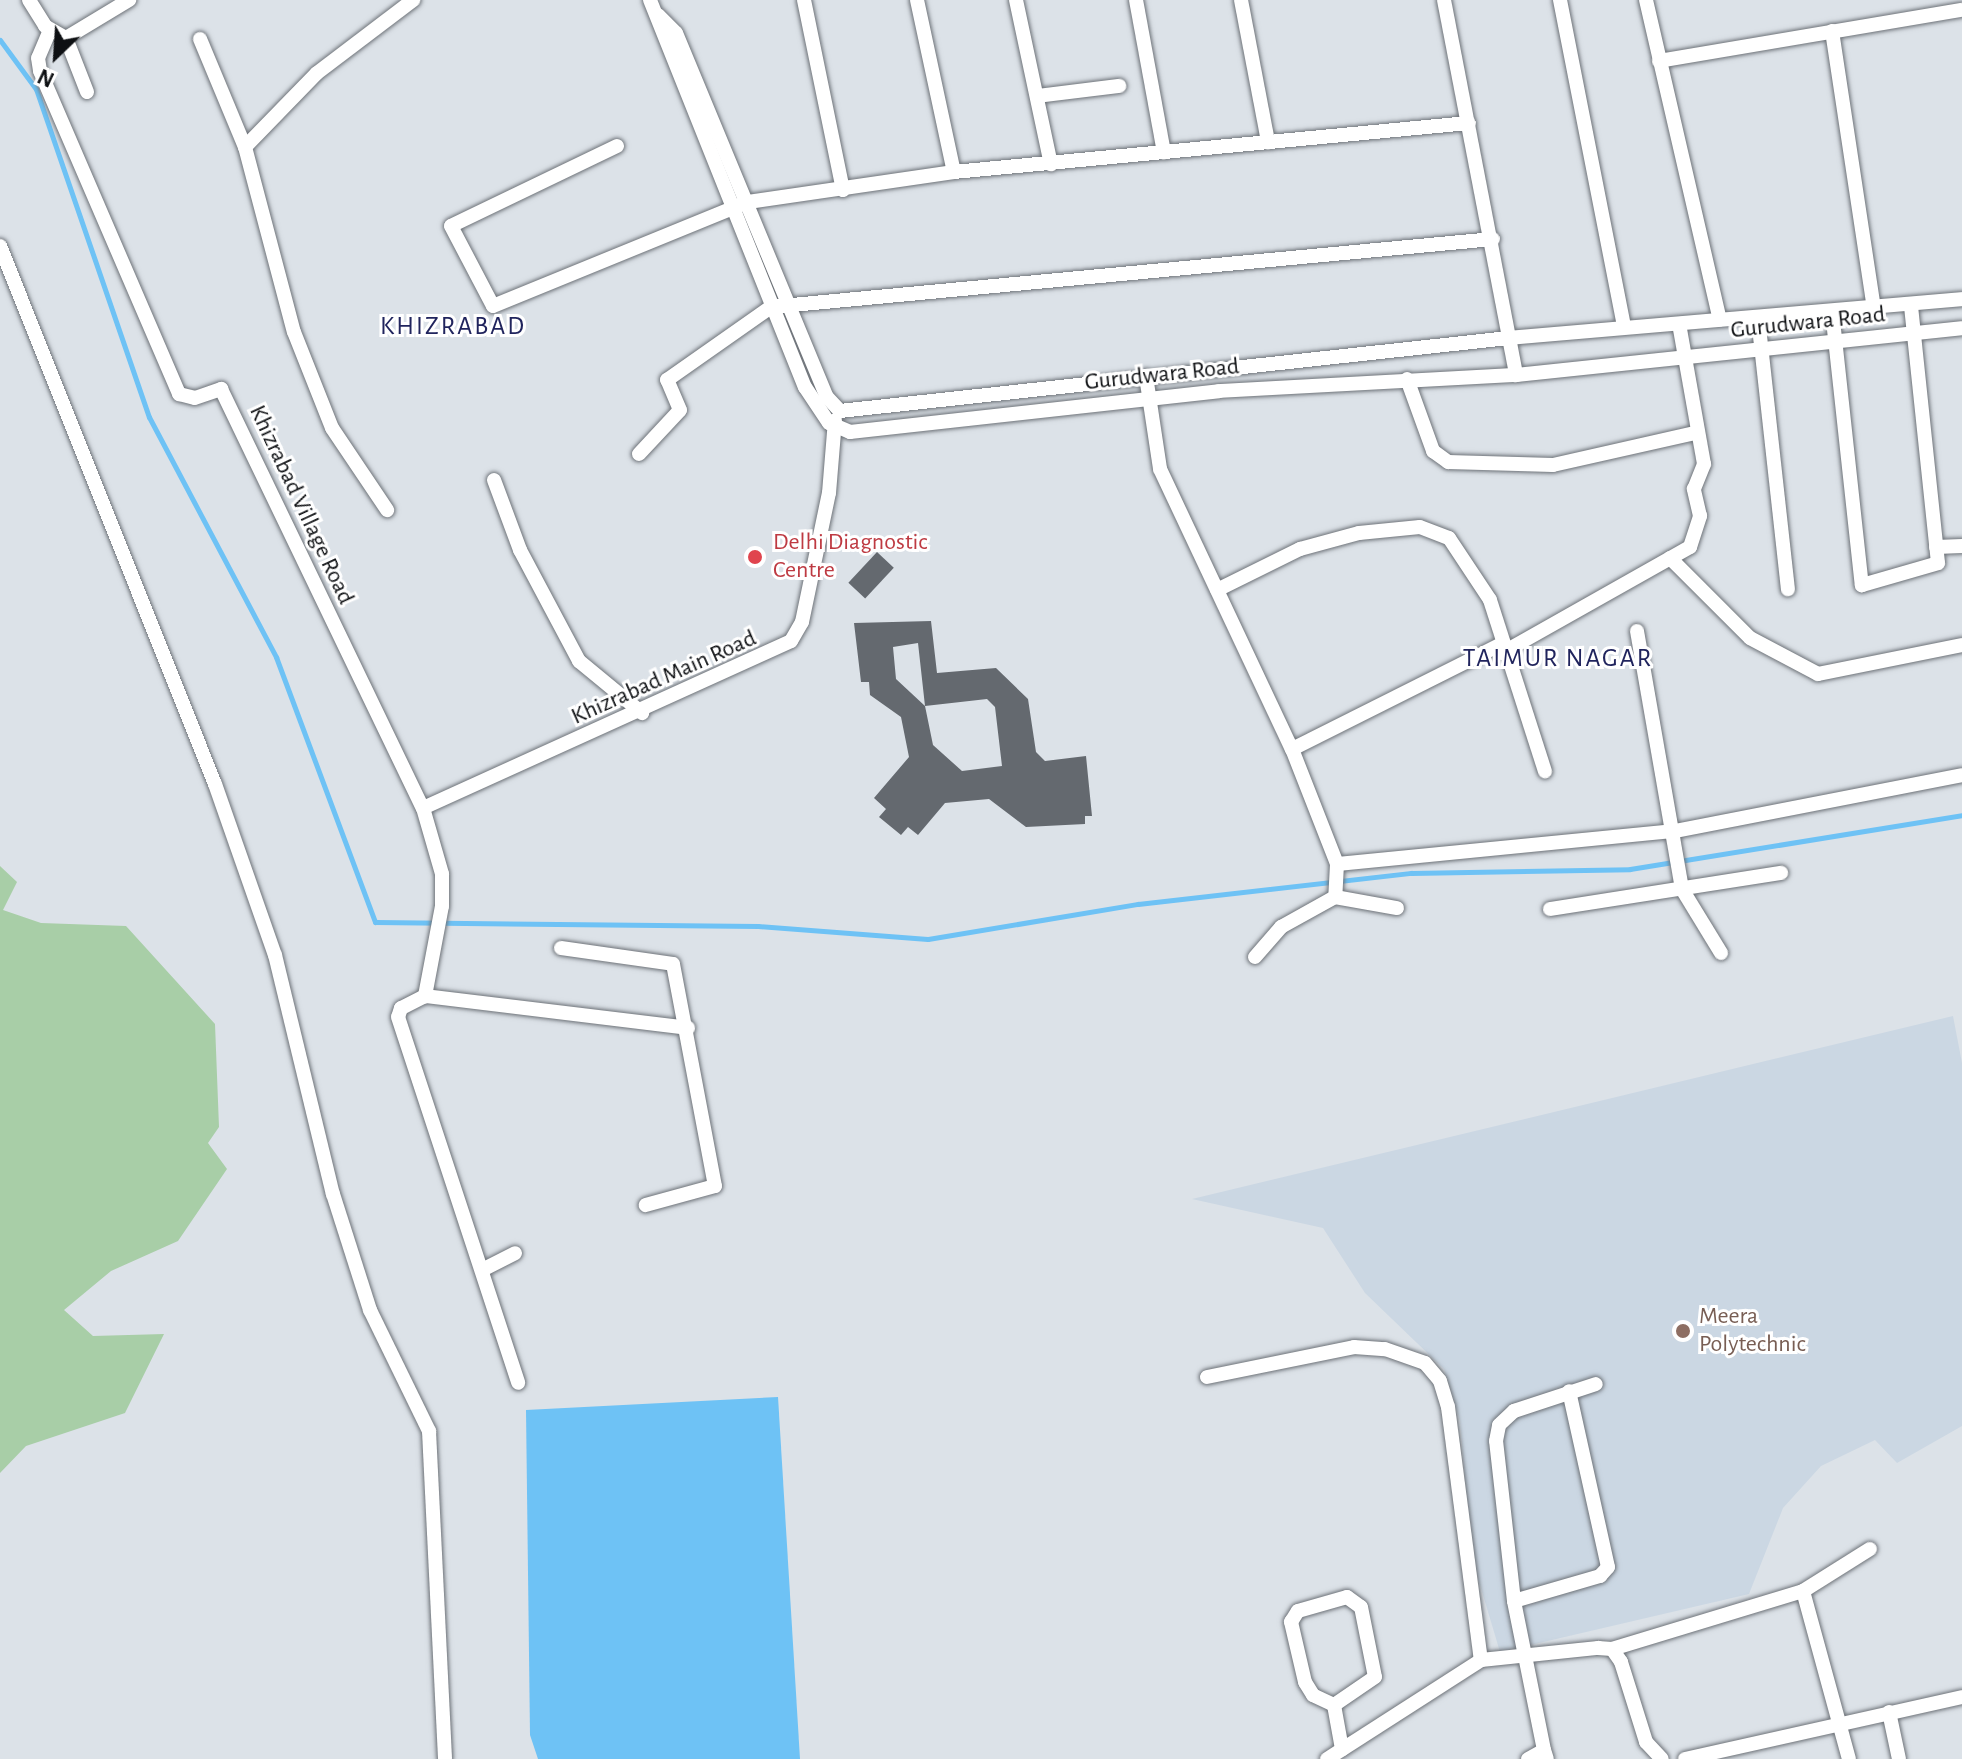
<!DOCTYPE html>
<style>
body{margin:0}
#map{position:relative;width:1962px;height:1759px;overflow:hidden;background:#dce2e8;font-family:"Alegreya Sans",sans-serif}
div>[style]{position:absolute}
.built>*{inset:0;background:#cbd7e3}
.green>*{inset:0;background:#a8cea7}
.water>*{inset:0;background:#6ec2f5}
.stream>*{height:5px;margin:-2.5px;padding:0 2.5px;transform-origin:2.5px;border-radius:2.5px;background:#6ec2f5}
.building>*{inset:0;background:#64696f;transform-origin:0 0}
.roads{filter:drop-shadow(0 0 2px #6d7278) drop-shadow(0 0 2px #6d7278)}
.minor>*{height:14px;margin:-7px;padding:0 7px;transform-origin:7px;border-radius:7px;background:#fff}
.dots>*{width:22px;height:22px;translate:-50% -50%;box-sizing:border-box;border:4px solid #fff;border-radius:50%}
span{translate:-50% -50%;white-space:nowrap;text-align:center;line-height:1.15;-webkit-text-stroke:6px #fff;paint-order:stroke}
.street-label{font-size:24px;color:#0e1013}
.health-label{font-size:24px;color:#be3a42}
.left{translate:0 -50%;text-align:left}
.education-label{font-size:24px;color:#785e54}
.neighbourhood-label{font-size:26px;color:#20245d;letter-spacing:2px}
.north{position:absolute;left:16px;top:16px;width:80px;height:80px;-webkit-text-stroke:6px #fff;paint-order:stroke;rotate:205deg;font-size:22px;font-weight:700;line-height:32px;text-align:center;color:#0e1013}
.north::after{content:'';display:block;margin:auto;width:28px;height:36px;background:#0e1013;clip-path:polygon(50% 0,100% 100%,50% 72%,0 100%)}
</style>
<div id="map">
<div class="built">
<i style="clip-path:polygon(1953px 1016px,1962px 1063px,1962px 1426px,1897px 1463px,1875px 1440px,1821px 1466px,1783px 1508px,1749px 1594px,1500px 1652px,1472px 1558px,1460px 1421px,1444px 1369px,1365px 1293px,1323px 1228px,1192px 1199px)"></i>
</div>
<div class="green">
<i style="clip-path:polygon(0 866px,17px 882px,3px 910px,41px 923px,126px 926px,215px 1024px,219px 1127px,208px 1143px,227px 1169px,178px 1241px,111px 1271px,64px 1310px,93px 1336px,164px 1334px,125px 1413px,26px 1446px,0 1473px)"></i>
</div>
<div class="water">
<i style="clip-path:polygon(778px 1397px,800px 1759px,538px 1759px,530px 1735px,526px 1410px)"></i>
</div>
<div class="stream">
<i style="left:0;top:40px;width:61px;rotate:53.7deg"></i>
<i style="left:36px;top:89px;width:347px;rotate:71deg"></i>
<i style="left:149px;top:417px;width:272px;rotate:62.1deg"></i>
<i style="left:276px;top:657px;width:283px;rotate:69.5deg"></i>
<i style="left:375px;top:922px;width:383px;rotate:0.6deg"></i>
<i style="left:758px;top:926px;width:170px;rotate:4.4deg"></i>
<i style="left:928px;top:939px;width:213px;rotate:-9.5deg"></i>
<i style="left:1138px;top:904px;width:275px;rotate:-6.5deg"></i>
<i style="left:1411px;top:873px;width:219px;rotate:-1deg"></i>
<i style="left:1630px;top:869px;width:336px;rotate:-9.2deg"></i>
</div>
<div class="building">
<i style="left:877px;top:552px;width:23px;height:42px;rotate:43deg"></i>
<i style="clip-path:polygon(evenodd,931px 621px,937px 673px,996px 668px,1028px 699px,1036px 752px,1045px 761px,1086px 756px,1092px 816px,1085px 816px,1085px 824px,1026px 827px,989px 799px,945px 803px,918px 835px,908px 827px,901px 835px,879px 817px,886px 809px,874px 798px,909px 757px,901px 717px,870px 695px,869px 682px,861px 682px,854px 623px,931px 621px,918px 643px,925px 706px,896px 679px,893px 647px,918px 643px,931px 621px,987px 699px,995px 707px,1002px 766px,962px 771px,933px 745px,925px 706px,987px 699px)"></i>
</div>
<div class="roads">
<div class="minor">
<i style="left:29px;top:0;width:31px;rotate:58deg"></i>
<i style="left:45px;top:26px;width:24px;rotate:30deg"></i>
<i style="left:66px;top:38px;width:74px;rotate:-31.1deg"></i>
<i style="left:650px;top:0;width:417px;rotate:68.2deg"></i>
<i style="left:805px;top:387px;width:43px;rotate:56.3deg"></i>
<i style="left:829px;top:423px;width:23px;rotate:23deg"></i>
<i style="left:850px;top:432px;width:371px;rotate:-6.3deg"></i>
<i style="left:1219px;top:391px;width:297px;rotate:-3.1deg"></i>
<i style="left:1516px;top:375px;width:448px;rotate:-6deg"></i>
<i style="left:804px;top:0;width:194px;rotate:78.4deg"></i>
<i style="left:917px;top:0;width:176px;rotate:77.9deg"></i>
<i style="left:1016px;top:0;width:168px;rotate:78deg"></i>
<i style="left:1136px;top:0;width:155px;rotate:79.6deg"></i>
<i style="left:1241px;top:0;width:145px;rotate:79.2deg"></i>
<i style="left:1444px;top:0;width:382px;rotate:79.1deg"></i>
<i style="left:1560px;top:0;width:333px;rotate:78.9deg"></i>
<i style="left:1646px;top:0;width:328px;rotate:77deg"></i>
<i style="left:658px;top:15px;width:25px;rotate:45deg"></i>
<i style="left:676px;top:33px;width:393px;rotate:67.5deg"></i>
<i style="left:826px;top:396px;width:21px;rotate:47deg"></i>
<i style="left:840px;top:411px;width:673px;rotate:-6.23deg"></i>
<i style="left:1509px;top:338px;width:455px;rotate:-4.9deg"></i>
<i style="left:50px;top:30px;width:30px;rotate:113deg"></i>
<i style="left:38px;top:58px;width:13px;rotate:81deg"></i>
<i style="left:40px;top:71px;width:352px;rotate:66.7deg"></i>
<i style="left:179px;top:394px;width:16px;rotate:14deg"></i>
<i style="left:195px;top:398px;width:28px;rotate:-19deg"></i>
<i style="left:221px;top:389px;width:465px;rotate:64.3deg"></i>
<i style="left:423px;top:808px;width:69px;rotate:73.9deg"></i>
<i style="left:442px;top:874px;width:32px;rotate:90deg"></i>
<i style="left:442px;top:906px;width:92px;rotate:100.7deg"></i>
<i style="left:425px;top:996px;width:27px;rotate:153deg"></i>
<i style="left:401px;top:1008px;width:9px;rotate:108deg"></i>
<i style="left:398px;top:1017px;width:385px;rotate:71.8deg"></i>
<i style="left:1832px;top:31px;width:280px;rotate:81.4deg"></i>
<i style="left:66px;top:38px;width:58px;rotate:68.7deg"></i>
<i style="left:200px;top:39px;width:117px;rotate:67.4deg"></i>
<i style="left:245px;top:147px;width:191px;rotate:75.2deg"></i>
<i style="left:294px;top:332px;width:103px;rotate:68.4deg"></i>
<i style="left:332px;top:428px;width:99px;rotate:56.1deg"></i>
<i style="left:1659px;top:61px;width:307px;rotate:-9.6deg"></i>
<i style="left:1037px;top:96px;width:83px;rotate:-7deg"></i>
<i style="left:617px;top:146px;width:184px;rotate:154.3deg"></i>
<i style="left:451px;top:226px;width:90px;rotate:62.3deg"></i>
<i style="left:493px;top:306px;width:275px;rotate:-22.2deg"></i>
<i style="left:748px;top:202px;width:208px;rotate:-8.3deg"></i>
<i style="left:954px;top:172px;width:517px;rotate:-5.44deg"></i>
<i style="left:245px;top:147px;width:103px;rotate:-45.8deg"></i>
<i style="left:317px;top:73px;width:121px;rotate:-37.2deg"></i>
<i style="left:0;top:246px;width:579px;rotate:68.22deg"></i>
<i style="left:215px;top:784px;width:181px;rotate:70.7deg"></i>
<i style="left:275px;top:955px;width:246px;rotate:76.4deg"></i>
<i style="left:333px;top:1194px;width:122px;rotate:72.3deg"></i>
<i style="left:370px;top:1310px;width:135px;rotate:64deg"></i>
<i style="left:429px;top:1431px;width:328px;rotate:87.2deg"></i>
<i style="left:1832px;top:311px;width:276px;rotate:83.8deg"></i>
<i style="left:1862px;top:585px;width:79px;rotate:-16.1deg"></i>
<i style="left:1938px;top:563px;width:260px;rotate:-96deg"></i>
<i style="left:1758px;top:318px;width:273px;rotate:83.7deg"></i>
<i style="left:1146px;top:376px;width:94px;rotate:81.4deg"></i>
<i style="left:1160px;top:469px;width:310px;rotate:64.8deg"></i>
<i style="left:1292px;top:749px;width:123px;rotate:68.6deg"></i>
<i style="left:1337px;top:864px;width:33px;rotate:93deg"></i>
<i style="left:1407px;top:379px;width:77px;rotate:70.1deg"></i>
<i style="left:1433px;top:451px;width:19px;rotate:36deg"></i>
<i style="left:1448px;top:462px;width:105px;rotate:1.6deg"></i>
<i style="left:1553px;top:465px;width:146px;rotate:-12.7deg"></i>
<i style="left:639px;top:454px;width:60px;rotate:-47deg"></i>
<i style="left:680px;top:410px;width:33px;rotate:-113deg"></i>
<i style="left:667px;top:380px;width:127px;rotate:-35.1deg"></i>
<i style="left:771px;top:307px;width:725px;rotate:-5.38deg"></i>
<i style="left:494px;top:480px;width:75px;rotate:69.6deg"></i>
<i style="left:520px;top:550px;width:126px;rotate:62deg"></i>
<i style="left:579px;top:661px;width:82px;rotate:39.5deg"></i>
<i style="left:1936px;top:547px;width:26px;rotate:-2deg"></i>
<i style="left:1670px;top:558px;width:113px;rotate:45deg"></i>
<i style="left:1750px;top:638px;width:77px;rotate:27.9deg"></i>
<i style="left:1818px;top:674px;width:147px;rotate:-11.4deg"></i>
<i style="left:1217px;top:590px;width:93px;rotate:-26.3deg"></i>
<i style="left:1300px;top:549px;width:61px;rotate:-15.2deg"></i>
<i style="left:1359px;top:533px;width:61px;rotate:-5.6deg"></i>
<i style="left:1420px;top:527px;width:31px;rotate:21deg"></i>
<i style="left:1449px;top:538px;width:74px;rotate:56.5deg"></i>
<i style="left:1490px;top:600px;width:180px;rotate:72.2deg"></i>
<i style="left:1637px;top:631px;width:262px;rotate:80.1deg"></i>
<i style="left:1682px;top:889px;width:75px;rotate:58.6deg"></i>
<i style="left:1502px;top:653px;width:216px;rotate:-29.4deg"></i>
<i style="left:1690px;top:547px;width:33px;rotate:-72deg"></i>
<i style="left:1700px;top:516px;width:28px;rotate:-103deg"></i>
<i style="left:1694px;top:489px;width:27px;rotate:-68deg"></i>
<i style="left:1704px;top:464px;width:142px;rotate:-100.1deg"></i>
<i style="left:1292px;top:749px;width:233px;rotate:-26.6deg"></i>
<i style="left:423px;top:808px;width:404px;rotate:-24.4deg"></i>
<i style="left:791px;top:641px;width:22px;rotate:-60deg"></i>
<i style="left:802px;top:622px;width:132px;rotate:-78.2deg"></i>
<i style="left:829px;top:493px;width:73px;rotate:-85.3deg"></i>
<i style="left:1337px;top:864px;width:340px;rotate:-5.6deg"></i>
<i style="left:1675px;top:831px;width:292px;rotate:-11deg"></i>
<i style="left:1550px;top:909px;width:234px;rotate:-8.9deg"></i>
<i style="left:561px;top:948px;width:113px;rotate:8.1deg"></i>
<i style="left:673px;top:964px;width:226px;rotate:79.3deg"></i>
<i style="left:715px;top:1186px;width:72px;rotate:164.6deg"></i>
<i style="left:1255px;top:957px;width:40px;rotate:-49deg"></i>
<i style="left:1281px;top:927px;width:62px;rotate:-29.1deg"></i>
<i style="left:1335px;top:897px;width:63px;rotate:10.1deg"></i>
<i style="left:425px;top:996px;width:265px;rotate:6.9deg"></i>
<i style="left:482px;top:1270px;width:37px;rotate:-27deg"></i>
<i style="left:1207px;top:1377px;width:150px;rotate:-11.5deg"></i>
<i style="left:1354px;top:1347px;width:31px;rotate:4deg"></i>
<i style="left:1385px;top:1349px;width:42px;rotate:19.3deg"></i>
<i style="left:1425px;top:1363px;width:23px;rotate:50deg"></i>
<i style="left:1440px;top:1381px;width:27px;rotate:73deg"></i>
<i style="left:1448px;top:1407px;width:255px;rotate:82.6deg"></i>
<i style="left:1803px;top:1591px;width:79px;rotate:-32.1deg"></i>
<i style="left:1347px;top:1597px;width:17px;rotate:36deg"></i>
<i style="left:1361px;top:1607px;width:71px;rotate:78.7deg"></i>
<i style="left:1375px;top:1677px;width:50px;rotate:145.7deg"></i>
<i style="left:1334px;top:1705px;width:23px;rotate:-155deg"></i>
<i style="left:1313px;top:1695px;width:15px;rotate:-122deg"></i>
<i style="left:1305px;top:1682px;width:62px;rotate:-103.1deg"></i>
<i style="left:1291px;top:1622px;width:13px;rotate:-58deg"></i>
<i style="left:1298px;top:1611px;width:51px;rotate:-15.9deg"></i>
<i style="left:1514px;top:1601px;width:90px;rotate:-16.2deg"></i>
<i style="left:1600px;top:1576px;width:12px;rotate:-48deg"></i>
<i style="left:1608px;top:1567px;width:180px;rotate:-102.5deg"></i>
<i style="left:1612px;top:1649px;width:200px;rotate:-16.9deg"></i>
<i style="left:1803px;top:1591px;width:174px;rotate:74.7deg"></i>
<i style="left:1334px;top:1705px;width:45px;rotate:79.7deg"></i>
<i style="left:1889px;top:1712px;width:48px;rotate:78deg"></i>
<i style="left:1544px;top:1750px;width:152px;rotate:-101.4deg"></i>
<i style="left:1514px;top:1601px;width:161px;rotate:-96.4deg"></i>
<i style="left:1496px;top:1441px;width:16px;rotate:-79deg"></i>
<i style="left:1499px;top:1425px;width:21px;rotate:-43deg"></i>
<i style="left:1514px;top:1411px;width:86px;rotate:-18.2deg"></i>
<i style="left:1327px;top:1759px;width:183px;rotate:-32.7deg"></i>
<i style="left:1481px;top:1660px;width:118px;rotate:-5.9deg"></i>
<i style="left:1598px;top:1648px;width:14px;rotate:4deg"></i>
<i style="left:1612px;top:1649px;width:16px;rotate:55deg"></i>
<i style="left:1621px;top:1662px;width:84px;rotate:72.6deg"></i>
<i style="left:1646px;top:1742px;width:23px;rotate:47deg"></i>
<i style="left:1528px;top:1759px;width:18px;rotate:-29deg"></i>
<i style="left:1544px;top:1750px;width:9px;rotate:72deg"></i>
<i style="left:1685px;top:1759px;width:284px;rotate:-12.6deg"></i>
</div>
</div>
<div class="dots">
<i style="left:755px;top:557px;background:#e0444e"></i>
<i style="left:1683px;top:1331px;background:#8d6e63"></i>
</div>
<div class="street-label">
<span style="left:1808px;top:323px;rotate:-6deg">Gurudwara Road</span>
<span style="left:1162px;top:375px;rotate:-6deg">Gurudwara Road</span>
<span style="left:301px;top:505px;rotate:65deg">Khizrabad Village Road</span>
<span style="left:664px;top:678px;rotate:-24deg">Khizrabad Main Road</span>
</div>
<div class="health-label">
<span class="left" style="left:773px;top:557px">Delhi Diagnostic<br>Centre</span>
</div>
<div class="education-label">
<span class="left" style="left:1699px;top:1331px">Meera<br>Polytechnic</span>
</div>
<div class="neighbourhood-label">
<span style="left:453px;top:327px">KHIZRABAD</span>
<span style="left:1558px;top:659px">TAIMUR NAGAR</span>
</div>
<div class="north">N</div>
</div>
